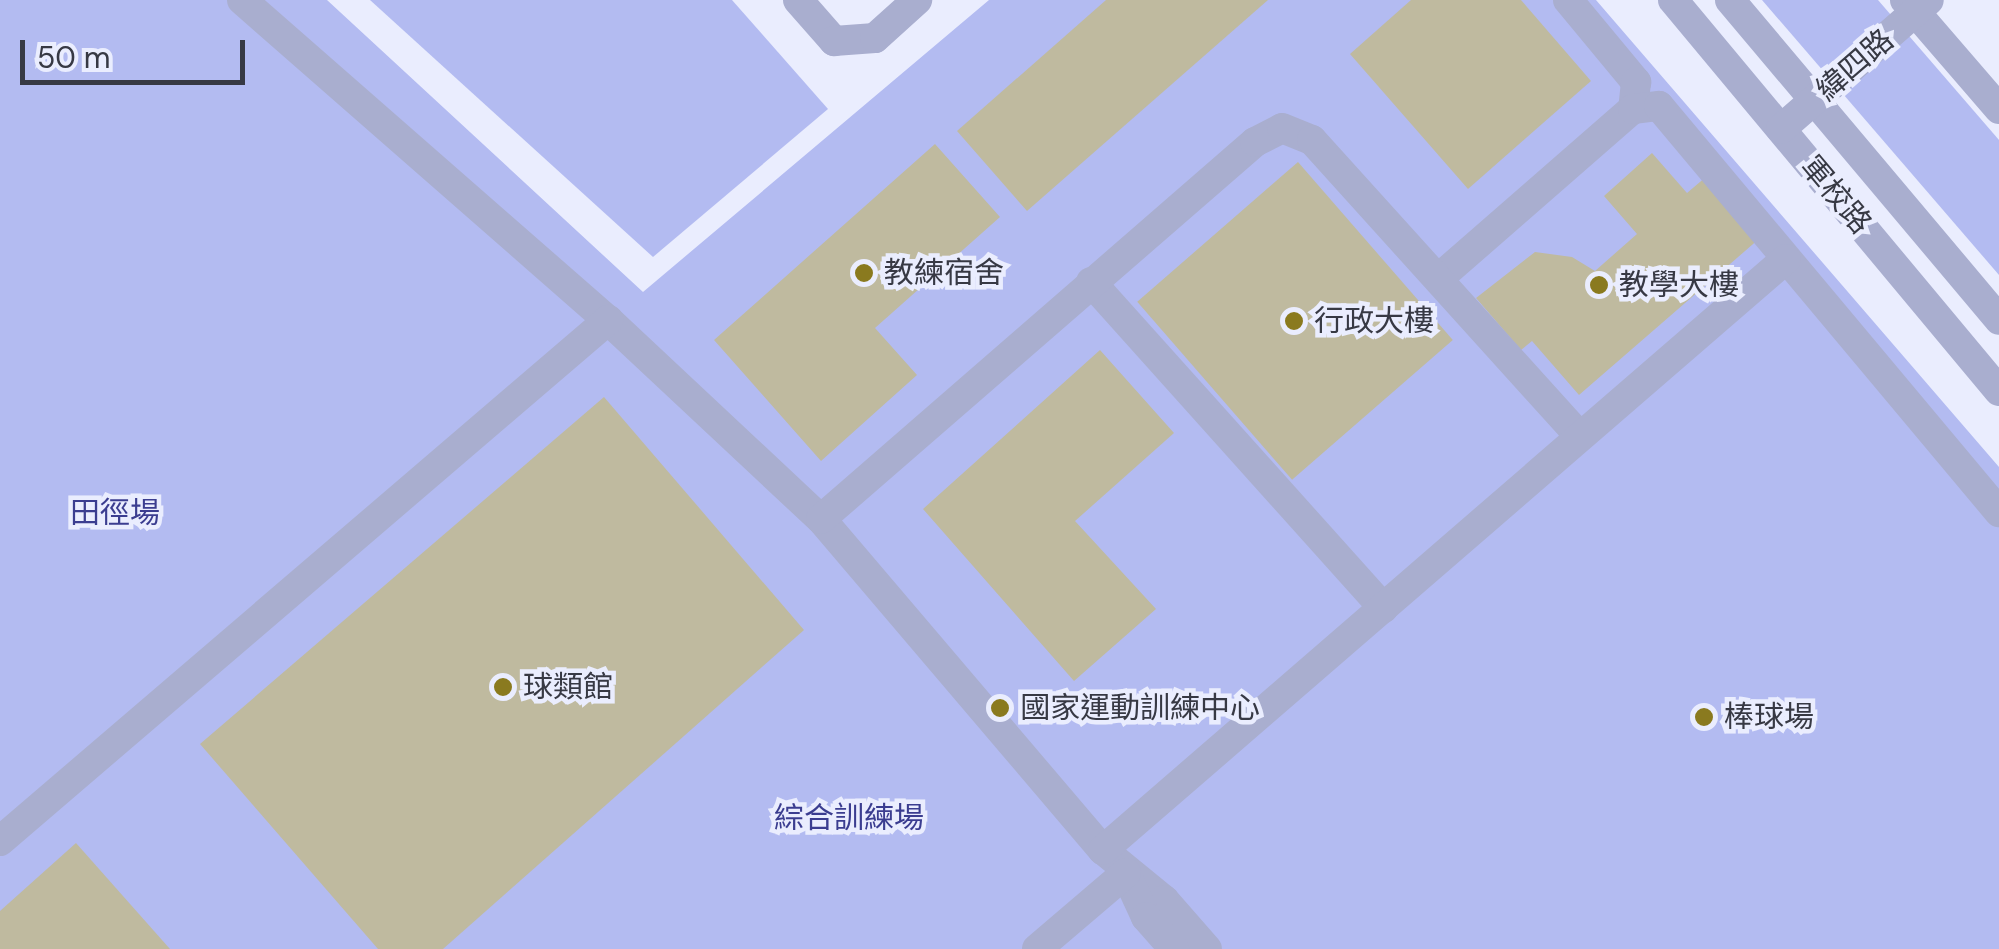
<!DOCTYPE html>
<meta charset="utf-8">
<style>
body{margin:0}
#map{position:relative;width:1999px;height:949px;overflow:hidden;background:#eaedfe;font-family:"DM Sans","Noto Sans TC",sans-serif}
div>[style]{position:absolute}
.green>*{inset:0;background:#b3bbf1}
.building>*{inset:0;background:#bfba9f;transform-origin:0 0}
.minor>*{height:30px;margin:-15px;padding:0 15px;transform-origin:15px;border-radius:15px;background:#a9aecf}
.dots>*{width:28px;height:28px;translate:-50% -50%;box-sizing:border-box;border:5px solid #eaedfe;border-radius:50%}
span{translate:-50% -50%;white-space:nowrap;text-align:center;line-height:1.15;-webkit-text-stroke:9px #eaedfe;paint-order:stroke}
.street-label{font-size:30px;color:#373944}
.poi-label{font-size:30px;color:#373944}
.left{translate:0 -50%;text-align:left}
.park-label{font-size:30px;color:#3b3d90}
.scale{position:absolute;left:20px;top:40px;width:225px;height:45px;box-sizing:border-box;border:5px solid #373944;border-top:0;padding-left:12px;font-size:30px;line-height:35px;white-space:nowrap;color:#373944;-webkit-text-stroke:8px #eaedfe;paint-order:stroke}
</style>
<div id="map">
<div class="green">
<i style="clip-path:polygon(0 0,327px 0,643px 292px,989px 0,1596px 0,1999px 467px,1999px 949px,0 949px)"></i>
<i style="clip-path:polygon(370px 0,732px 0,828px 109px,653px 257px)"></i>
<i style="clip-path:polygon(1762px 0,1878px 0,1999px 140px,1999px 275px)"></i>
</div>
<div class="building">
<i style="clip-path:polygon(1106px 0,1268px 0,1027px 211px,957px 131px)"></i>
<i style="clip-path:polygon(1411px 0,1521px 0,1591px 81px,1468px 189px,1350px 54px)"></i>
<i style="clip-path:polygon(935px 144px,1000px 217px,875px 328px,917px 375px,821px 461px,714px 340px)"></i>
<i style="clip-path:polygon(1652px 153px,1687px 193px,1707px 176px,1760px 238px,1579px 395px,1532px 341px,1521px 350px,1476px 298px,1535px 252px,1572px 257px,1595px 271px,1637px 234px,1604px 196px)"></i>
<i style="left:1298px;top:162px;width:236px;height:213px;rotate:49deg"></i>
<i style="clip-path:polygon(1100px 350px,1174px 433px,1075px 521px,1156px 609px,1074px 681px,923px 509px)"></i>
<i style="clip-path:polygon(604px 397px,804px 630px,443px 949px,378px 949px,200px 744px)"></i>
<i style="clip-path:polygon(76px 843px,170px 949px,0 949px,0 911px)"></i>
</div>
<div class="minor">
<i style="left:242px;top:0;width:486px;rotate:41.2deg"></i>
<i style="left:608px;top:320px;width:291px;rotate:43.1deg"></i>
<i style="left:821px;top:519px;width:435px;rotate:49.6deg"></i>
<i style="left:1103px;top:850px;width:79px;rotate:39.3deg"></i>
<i style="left:1164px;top:900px;width:65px;rotate:48.7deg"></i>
<i style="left:798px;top:0;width:55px;rotate:48.7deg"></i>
<i style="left:834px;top:41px;width:41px;rotate:-4.2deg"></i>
<i style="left:875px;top:38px;width:57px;rotate:-42.1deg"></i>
<i style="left:1568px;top:0;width:107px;rotate:50.3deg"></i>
<i style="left:1636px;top:82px;width:27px;rotate:96deg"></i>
<i style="left:1673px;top:0;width:509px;rotate:50.18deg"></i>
<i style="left:1730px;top:0;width:418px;rotate:49.9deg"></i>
<i style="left:1905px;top:0;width:144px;rotate:49.2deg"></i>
<i style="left:1781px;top:129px;width:196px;rotate:-41.1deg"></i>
<i style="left:1439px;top:278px;width:257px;rotate:-41.1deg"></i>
<i style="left:1633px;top:109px;width:26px;rotate:-7deg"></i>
<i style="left:1659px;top:106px;width:530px;rotate:50.06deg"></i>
<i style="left:1091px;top:282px;width:438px;rotate:48.1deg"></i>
<i style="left:821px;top:519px;width:575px;rotate:-40.98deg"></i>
<i style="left:1255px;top:142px;width:30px;rotate:-27deg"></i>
<i style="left:1282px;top:128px;width:32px;rotate:22deg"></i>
<i style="left:1312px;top:140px;width:398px;rotate:47.9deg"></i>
<i style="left:0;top:841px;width:801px;rotate:-40.59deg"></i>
<i style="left:1103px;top:850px;width:903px;rotate:-40.87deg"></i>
<i style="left:1127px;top:876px;width:45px;rotate:65.1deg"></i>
<i style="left:1146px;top:917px;width:43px;rotate:48.8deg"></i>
<i style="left:1037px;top:949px;width:117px;rotate:-40.5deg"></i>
</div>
<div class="dots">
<i style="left:864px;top:273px;background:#8a7a1f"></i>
<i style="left:1599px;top:285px;background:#8a7a1f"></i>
<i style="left:1294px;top:321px;background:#8a7a1f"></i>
<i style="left:503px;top:687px;background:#8a7a1f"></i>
<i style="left:1000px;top:708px;background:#8a7a1f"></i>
<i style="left:1704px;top:717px;background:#8a7a1f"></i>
</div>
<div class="street-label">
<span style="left:1855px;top:65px;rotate:-41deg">緯四路</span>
<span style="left:1836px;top:195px;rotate:50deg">軍校路</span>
</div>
<div class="poi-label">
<span class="left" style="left:884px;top:273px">教練宿舍</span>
<span class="left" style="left:1619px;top:285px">教學大樓</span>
<span class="left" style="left:1314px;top:321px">行政大樓</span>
<span class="left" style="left:523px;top:687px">球類館</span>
<span class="left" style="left:1020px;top:708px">國家運動訓練中心</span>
<span class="left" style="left:1724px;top:717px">棒球場</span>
</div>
<div class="park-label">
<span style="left:115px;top:513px">田徑場</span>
<span style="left:849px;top:818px">綜合訓練場</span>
</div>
<div class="scale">50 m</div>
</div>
